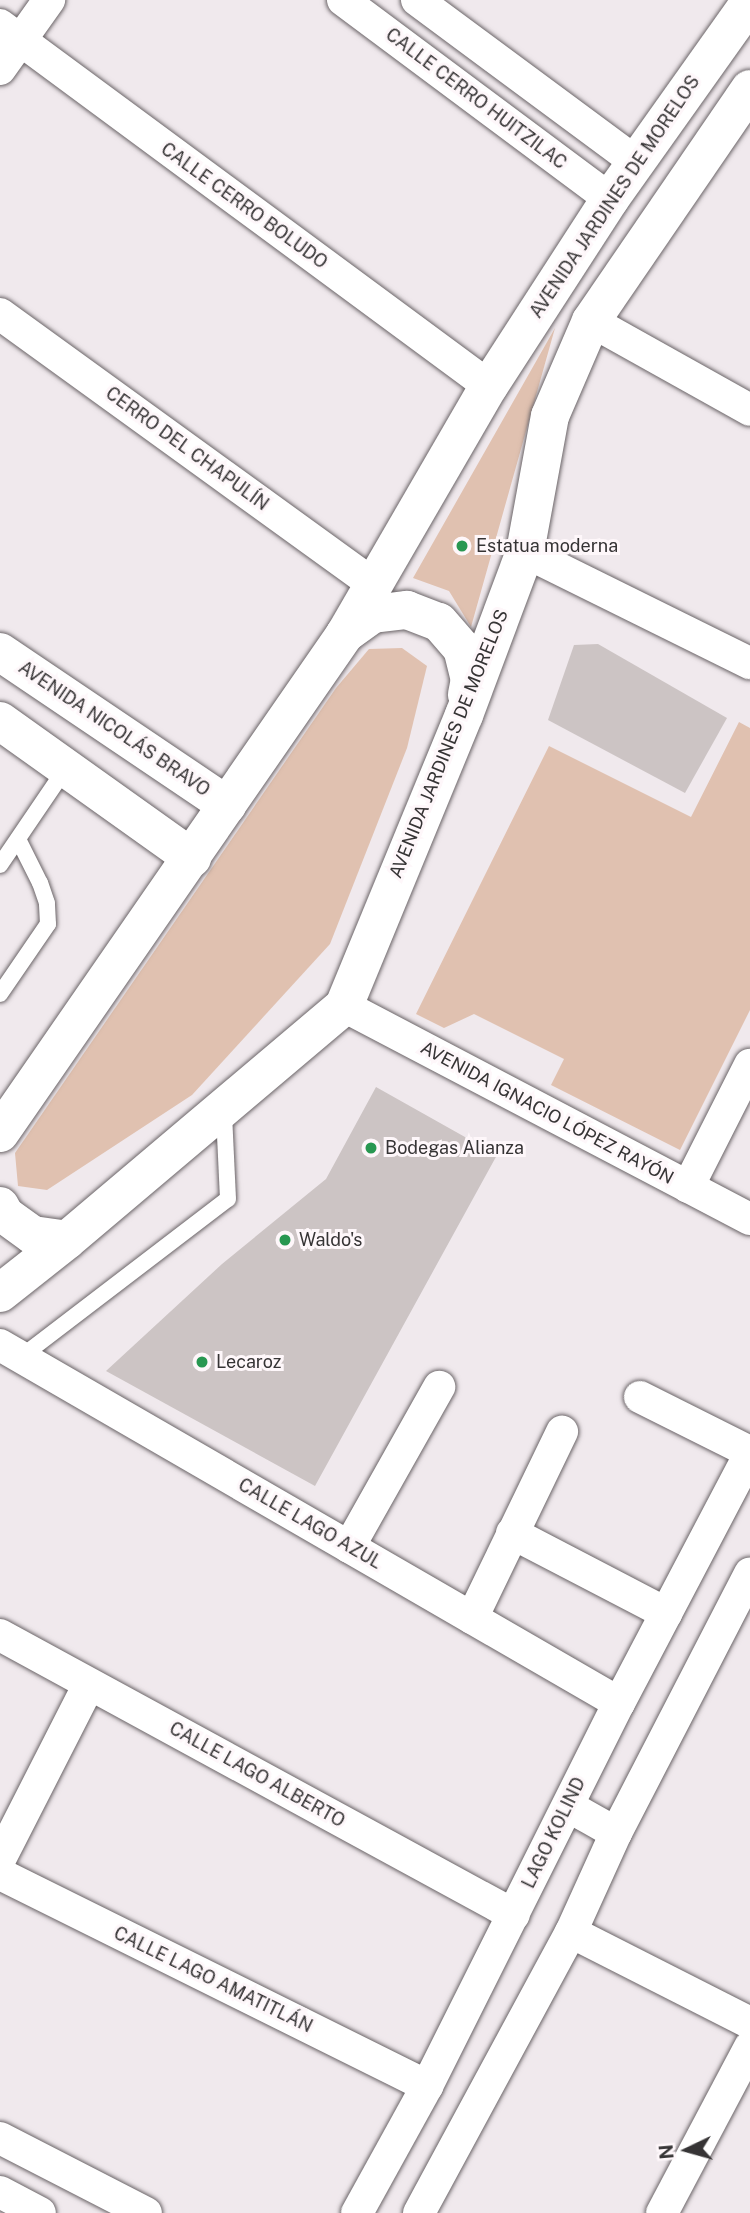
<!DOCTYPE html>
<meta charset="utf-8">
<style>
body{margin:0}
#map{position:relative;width:750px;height:2213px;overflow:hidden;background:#f0e9ed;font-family:"Public Sans",sans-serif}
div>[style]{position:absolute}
.green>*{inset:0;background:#e0c1b0}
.building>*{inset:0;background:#ccc4c4}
.roads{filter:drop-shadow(0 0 2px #6a6467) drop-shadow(0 0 2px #6a6467)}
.lane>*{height:16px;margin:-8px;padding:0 8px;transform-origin:8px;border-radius:8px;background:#fff}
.street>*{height:32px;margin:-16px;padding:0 16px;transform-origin:16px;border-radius:16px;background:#fff}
.secondary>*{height:38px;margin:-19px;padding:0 19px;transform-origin:19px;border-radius:19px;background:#fff}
.dots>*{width:19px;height:19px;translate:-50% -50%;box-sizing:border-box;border:4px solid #fef7fa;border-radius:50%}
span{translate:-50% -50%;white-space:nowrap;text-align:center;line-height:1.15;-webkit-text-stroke:6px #fef7fa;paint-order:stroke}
.street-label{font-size:18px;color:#363435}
.poi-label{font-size:18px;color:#363435}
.left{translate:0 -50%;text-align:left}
.north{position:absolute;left:652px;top:2115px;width:70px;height:70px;-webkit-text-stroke:5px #fef7fa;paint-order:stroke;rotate:265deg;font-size:19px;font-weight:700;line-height:28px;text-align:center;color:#363435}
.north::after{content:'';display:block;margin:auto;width:24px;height:32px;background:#363435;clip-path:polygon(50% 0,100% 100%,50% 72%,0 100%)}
</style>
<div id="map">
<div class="green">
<i style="clip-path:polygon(555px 328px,471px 627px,449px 591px,413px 578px)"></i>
<i style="clip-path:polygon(402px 648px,427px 666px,407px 748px,330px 944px,192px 1095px,47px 1190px,18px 1186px,15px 1153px,336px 688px,369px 649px)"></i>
<i style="clip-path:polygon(739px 722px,750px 728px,750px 1010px,680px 1150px,551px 1085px,564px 1059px,474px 1014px,444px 1028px,416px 1014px,549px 746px,691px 817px)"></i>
</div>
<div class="building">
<i style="clip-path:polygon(598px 644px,727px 718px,685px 793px,548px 720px,574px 645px)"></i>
<i style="clip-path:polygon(376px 1087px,497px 1155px,315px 1486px,106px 1371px,222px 1264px,326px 1179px)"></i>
</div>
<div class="roads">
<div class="lane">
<i style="left:0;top:865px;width:117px;rotate:-55.8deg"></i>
<i style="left:0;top:994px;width:85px;rotate:-55.6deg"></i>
<i style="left:48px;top:924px;width:21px;rotate:-93deg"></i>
<i style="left:47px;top:903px;width:21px;rotate:-109deg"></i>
<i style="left:40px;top:883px;width:49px;rotate:-116.6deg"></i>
<i style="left:21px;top:1357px;width:260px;rotate:-37.4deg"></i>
<i style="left:228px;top:1199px;width:86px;rotate:-92.7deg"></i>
</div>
<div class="street">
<i style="left:343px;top:0;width:333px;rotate:36.7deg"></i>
<i style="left:417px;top:0;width:272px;rotate:36.5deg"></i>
<i style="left:0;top:25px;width:608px;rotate:36.44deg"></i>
<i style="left:0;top:69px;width:85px;rotate:-54.6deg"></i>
<i style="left:0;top:314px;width:462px;rotate:35.9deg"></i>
<i style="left:591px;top:321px;width:182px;rotate:29.2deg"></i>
<i style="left:525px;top:552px;width:251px;rotate:26.3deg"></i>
<i style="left:344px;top:1006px;width:458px;rotate:27.7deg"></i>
<i style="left:688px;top:1187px;width:137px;rotate:-63.1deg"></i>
<i style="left:0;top:1345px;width:715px;rotate:30.04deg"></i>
<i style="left:640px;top:1397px;width:123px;rotate:26.6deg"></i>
<i style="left:512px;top:1533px;width:174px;rotate:27.5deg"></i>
<i style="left:349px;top:1547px;width:184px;rotate:-60.6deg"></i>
<i style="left:472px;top:1618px;width:207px;rotate:-64.2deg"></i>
<i style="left:0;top:1635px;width:585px;rotate:28.58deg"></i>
<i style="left:568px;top:1806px;width:55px;rotate:29.4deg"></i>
<i style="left:0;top:1859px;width:196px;rotate:-63deg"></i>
<i style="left:0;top:1874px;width:477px;rotate:26.4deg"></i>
<i style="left:571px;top:1932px;width:201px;rotate:26.9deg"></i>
<i style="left:0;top:2138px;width:164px;rotate:27.2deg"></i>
<i style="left:0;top:2192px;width:45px;rotate:27.7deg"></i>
<i style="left:357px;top:2213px;width:145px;rotate:-61.1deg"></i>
<i style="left:427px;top:2086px;width:428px;rotate:-63.4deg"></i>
<i style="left:619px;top:1703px;width:282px;rotate:-62.3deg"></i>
<i style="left:419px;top:2213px;width:319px;rotate:-61.6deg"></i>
<i style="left:571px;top:1932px;width:109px;rotate:-65.6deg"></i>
<i style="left:616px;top:1833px;width:292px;rotate:-62.7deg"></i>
<i style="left:662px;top:2213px;width:188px;rotate:-62.1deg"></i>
</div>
<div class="secondary">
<i style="left:345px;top:634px;width:34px;rotate:-36deg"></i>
<i style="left:373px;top:614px;width:34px;rotate:-7deg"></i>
<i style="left:407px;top:610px;width:34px;rotate:21deg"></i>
<i style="left:439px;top:622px;width:35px;rotate:49deg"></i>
<i style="left:462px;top:648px;width:32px;rotate:76deg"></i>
<i style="left:470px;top:679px;width:16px;rotate:101deg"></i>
<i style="left:0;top:652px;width:274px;rotate:34deg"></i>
<i style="left:0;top:721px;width:236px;rotate:35.5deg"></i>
<i style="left:0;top:1133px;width:607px;rotate:-55.34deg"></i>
<i style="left:345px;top:634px;width:287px;rotate:-59.9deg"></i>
<i style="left:489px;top:386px;width:223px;rotate:-57.1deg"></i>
<i style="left:610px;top:199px;width:242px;rotate:-54.6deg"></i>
<i style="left:0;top:1206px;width:10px;rotate:61deg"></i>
<i style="left:5px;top:1215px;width:34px;rotate:36deg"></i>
<i style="left:33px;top:1235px;width:34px;rotate:8deg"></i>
<i style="left:0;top:1293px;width:85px;rotate:-38.3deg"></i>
<i style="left:67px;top:1240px;width:363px;rotate:-40.2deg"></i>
<i style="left:344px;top:1006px;width:315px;rotate:-67.6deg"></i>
<i style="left:464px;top:715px;width:174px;rotate:-69.5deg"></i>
<i style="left:525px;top:552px;width:138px;rotate:-79.6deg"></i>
<i style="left:550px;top:416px;width:103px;rotate:-66.7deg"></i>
<i style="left:591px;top:321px;width:281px;rotate:-55.6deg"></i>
</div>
</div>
<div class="dots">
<i style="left:462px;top:546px;background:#289751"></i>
<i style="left:371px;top:1148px;background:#289751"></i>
<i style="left:285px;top:1240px;background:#289751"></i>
<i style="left:202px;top:1362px;background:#289751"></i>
</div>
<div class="street-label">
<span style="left:476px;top:99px;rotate:37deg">CALLE CERRO HUITZILAC</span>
<span style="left:615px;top:197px;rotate:-56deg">AVENIDA JARDINES DE MORELOS</span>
<span style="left:244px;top:206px;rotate:36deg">CALLE CERRO BOLUDO</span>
<span style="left:187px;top:449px;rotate:36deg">CERRO DEL CHAPULÍN</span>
<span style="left:114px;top:729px;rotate:34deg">AVENIDA NICOLÁS BRAVO</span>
<span style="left:449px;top:744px;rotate:-68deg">AVENIDA JARDINES DE MORELOS</span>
<span style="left:547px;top:1113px;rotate:28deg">AVENIDA IGNACIO LÓPEZ RAYÓN</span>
<span style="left:310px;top:1524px;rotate:30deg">CALLE LAGO AZUL</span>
<span style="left:257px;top:1775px;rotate:29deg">CALLE LAGO ALBERTO</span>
<span style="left:554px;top:1833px;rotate:-64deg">LAGO KOLIND</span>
<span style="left:213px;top:1980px;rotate:26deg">CALLE LAGO AMATITLÁN</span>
</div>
<div class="poi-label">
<span class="left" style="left:476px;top:546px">Estatua moderna</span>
<span class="left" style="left:385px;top:1148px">Bodegas Alianza</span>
<span class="left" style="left:299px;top:1240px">Waldo's</span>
<span class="left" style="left:216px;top:1362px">Lecaroz</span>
</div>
<div class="north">N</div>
</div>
